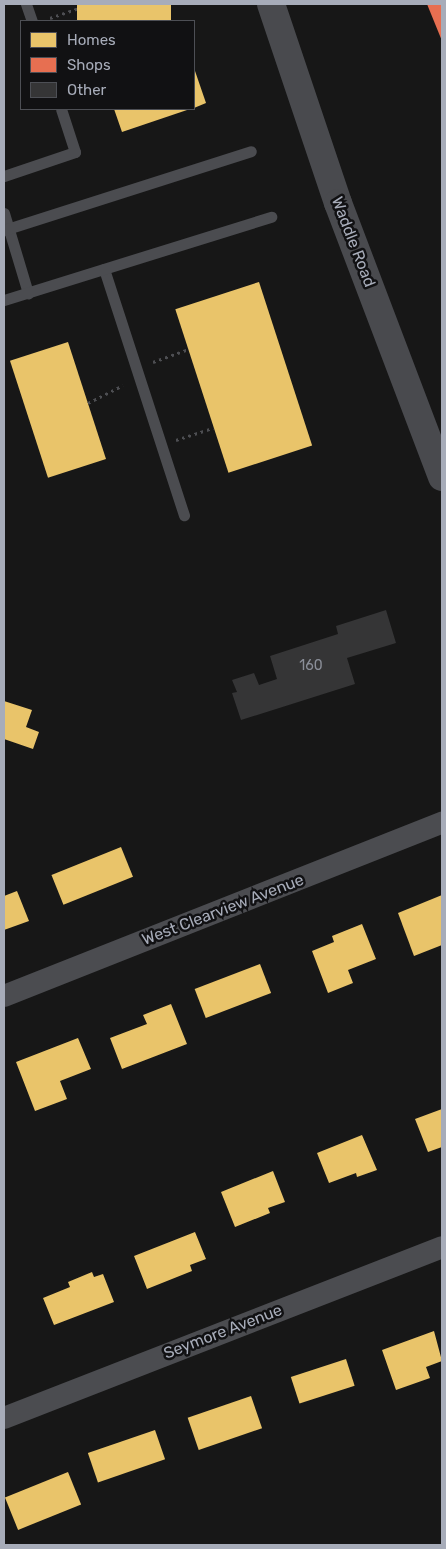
<!DOCTYPE html>
<style>
body{margin:0}
#map{position:relative;width:446px;height:1549px;overflow:hidden;background:#171717;font-family:Rubik,sans-serif}
div>[style]{position:absolute}
.homes>*{inset:0;background:#e9c46a;transform-origin:0 0}
.shops>*{inset:0;background:#e76f51}
.building>*{inset:0;background:#353536}
.path>*{height:3px;margin-top:-1.5px;transform-origin:0;background:repeating-linear-gradient(90deg,#4d4e52 0 2.5px,transparent 0 6.5px)}
.lane>*{height:11px;margin:-5.5px;padding:0 5.5px;transform-origin:5.5px;border-radius:5.5px;background:#4b4c50}
.street>*{height:22px;margin:-11px;padding:0 11px;transform-origin:11px;border-radius:11px;background:#4b4c50}
.secondary>*{height:28px;margin:-14px;padding:0 14px;transform-origin:14px;border-radius:14px;background:#494a4e}
span{translate:-50% -50%;white-space:nowrap;text-align:center;line-height:1.15;-webkit-text-stroke:5px #111113;paint-order:stroke}
.number-label{font-size:14px;color:#8a8e98}
.number-label span{-webkit-text-stroke-width:0}
.street-label{font-size:16px;color:#a7acb9}
.frame{position:absolute;inset:0;border:5px solid #a7acb9;pointer-events:none}
.legend{position:absolute;left:20px;top:20px;width:175px;height:90px;box-sizing:border-box;background:#111113;border:1px solid #4d4f55;margin:0;padding:6px 9px;list-style:none;font-size:15px;color:#a7acb9}
.legend li{display:flex;align-items:center;gap:10px;height:25px}
.legend b{width:25px;border:1px solid #4d4f55}
</style>
<div id="map">
<div class="homes">
<i style="left:77px;top:4px;width:94px;height:18px"></i>
<i style="clip-path:polygon(194px 68px,206px 103px,194px 108px)"></i>
<i style="clip-path:polygon(114px 109px,190px 109px,122px 132px)"></i>
<i style="left:259px;top:282px;width:172px;height:88px;rotate:72deg"></i>
<i style="left:68px;top:342px;width:123px;height:61px;rotate:72deg"></i>
<i style="clip-path:polygon(4px 701px,32px 710px,26px 727px,39px 732px,33px 749px,4px 739px)"></i>
<i style="left:121px;top:847px;width:32px;height:75px;rotate:68deg"></i>
<i style="clip-path:polygon(17px 891px,29px 921px,4px 930px,4px 896px)"></i>
<i style="clip-path:polygon(442px 895px,442px 945px,414px 956px,398px 913px)"></i>
<i style="clip-path:polygon(362px 924px,376px 959px,348px 970px,353px 983px,328px 993px,312px 951px,334px 942px,332px 936px)"></i>
<i style="left:260px;top:964px;width:31px;height:70px;rotate:69deg"></i>
<i style="clip-path:polygon(171px 1004px,187px 1044px,122px 1069px,110px 1038px,147px 1024px,143px 1015px)"></i>
<i style="clip-path:polygon(78px 1038px,91px 1069px,60px 1081px,67px 1099px,35px 1111px,16px 1062px)"></i>
<i style="clip-path:polygon(442px 1109px,442px 1147px,428px 1152px,415px 1119px)"></i>
<i style="clip-path:polygon(362px 1135px,377px 1170px,357px 1177px,356px 1173px,329px 1183px,317px 1153px)"></i>
<i style="clip-path:polygon(273px 1171px,285px 1202px,268px 1208px,270px 1213px,235px 1227px,221px 1192px)"></i>
<i style="clip-path:polygon(195px 1232px,206px 1259px,190px 1265px,192px 1271px,147px 1289px,134px 1256px)"></i>
<i style="clip-path:polygon(92px 1272px,94px 1277px,103px 1274px,114px 1302px,54px 1325px,43px 1298px,70px 1287px,68px 1282px)"></i>
<i style="clip-path:polygon(434px 1331px,442px 1361px,426px 1367px,430px 1378px,396px 1390px,382px 1350px)"></i>
<i style="left:346px;top:1359px;width:28px;height:58px;rotate:72deg"></i>
<i style="left:251px;top:1396px;width:34px;height:67px;rotate:71deg"></i>
<i style="left:155px;top:1430px;width:31px;height:71px;rotate:71deg"></i>
<i style="left:68px;top:1472px;width:35px;height:68px;rotate:68deg"></i>
</div>
<div class="shops">
<i style="clip-path:polygon(427px 4px,442px 4px,442px 41px)"></i>
</div>
<div class="building">
<i style="clip-path:polygon(386px 610px,396px 643px,347px 658px,355px 684px,241px 720px,232px 693px,237px 692px,232px 680px,254px 673px,259px 685px,277px 679px,270px 656px,338px 634px,336px 626px)"></i>
</div>
<div class="path">
<i style="left:50px;top:18px;width:31px;rotate:-19deg"></i>
<i style="left:153px;top:362px;width:37px;rotate:-20deg"></i>
<i style="left:88px;top:403px;width:39px;rotate:-27deg"></i>
<i style="left:176px;top:440px;width:39px;rotate:-18deg"></i>
</div>
<div class="lane">
<i style="left:26px;top:4px;width:18px;rotate:71deg"></i>
<i style="left:4px;top:176px;width:75px;rotate:-18.7deg"></i>
<i style="left:75px;top:152px;width:45px;rotate:-108deg"></i>
<i style="left:4px;top:213px;width:84px;rotate:73.3deg"></i>
<i style="left:4px;top:230px;width:259px;rotate:-17.7deg"></i>
<i style="left:104px;top:269px;width:259px;rotate:72deg"></i>
<i style="left:4px;top:300px;width:280px;rotate:-17.3deg"></i>
</div>
<div class="street">
<i style="left:4px;top:996px;width:471px;rotate:-21.6deg"></i>
<i style="left:4px;top:1418px;width:470px;rotate:-21.3deg"></i>
</div>
<div class="secondary">
<i style="left:271px;top:4px;width:210px;rotate:71.4deg"></i>
<i style="left:338px;top:203px;width:293px;rotate:69.2deg"></i>
</div>
<div class="number-label">
<span style="left:311px;top:666px">160</span>
</div>
<div class="street-label">
<span style="left:353px;top:242px;rotate:69deg">Waddle Road</span>
<span style="left:223px;top:910px;rotate:-21deg">West Clearview Avenue</span>
<span style="left:223px;top:1332px;rotate:-21deg">Seymore Avenue</span>
</div>
<div class="frame"></div>
<ul class="legend">
<li><b style="height:14px;background:#e9c46a"></b>Homes</li>
<li><b style="height:14px;background:#e76f51"></b>Shops</li>
<li><b style="height:14px;background:#353536"></b>Other</li>
</ul>
</div>
